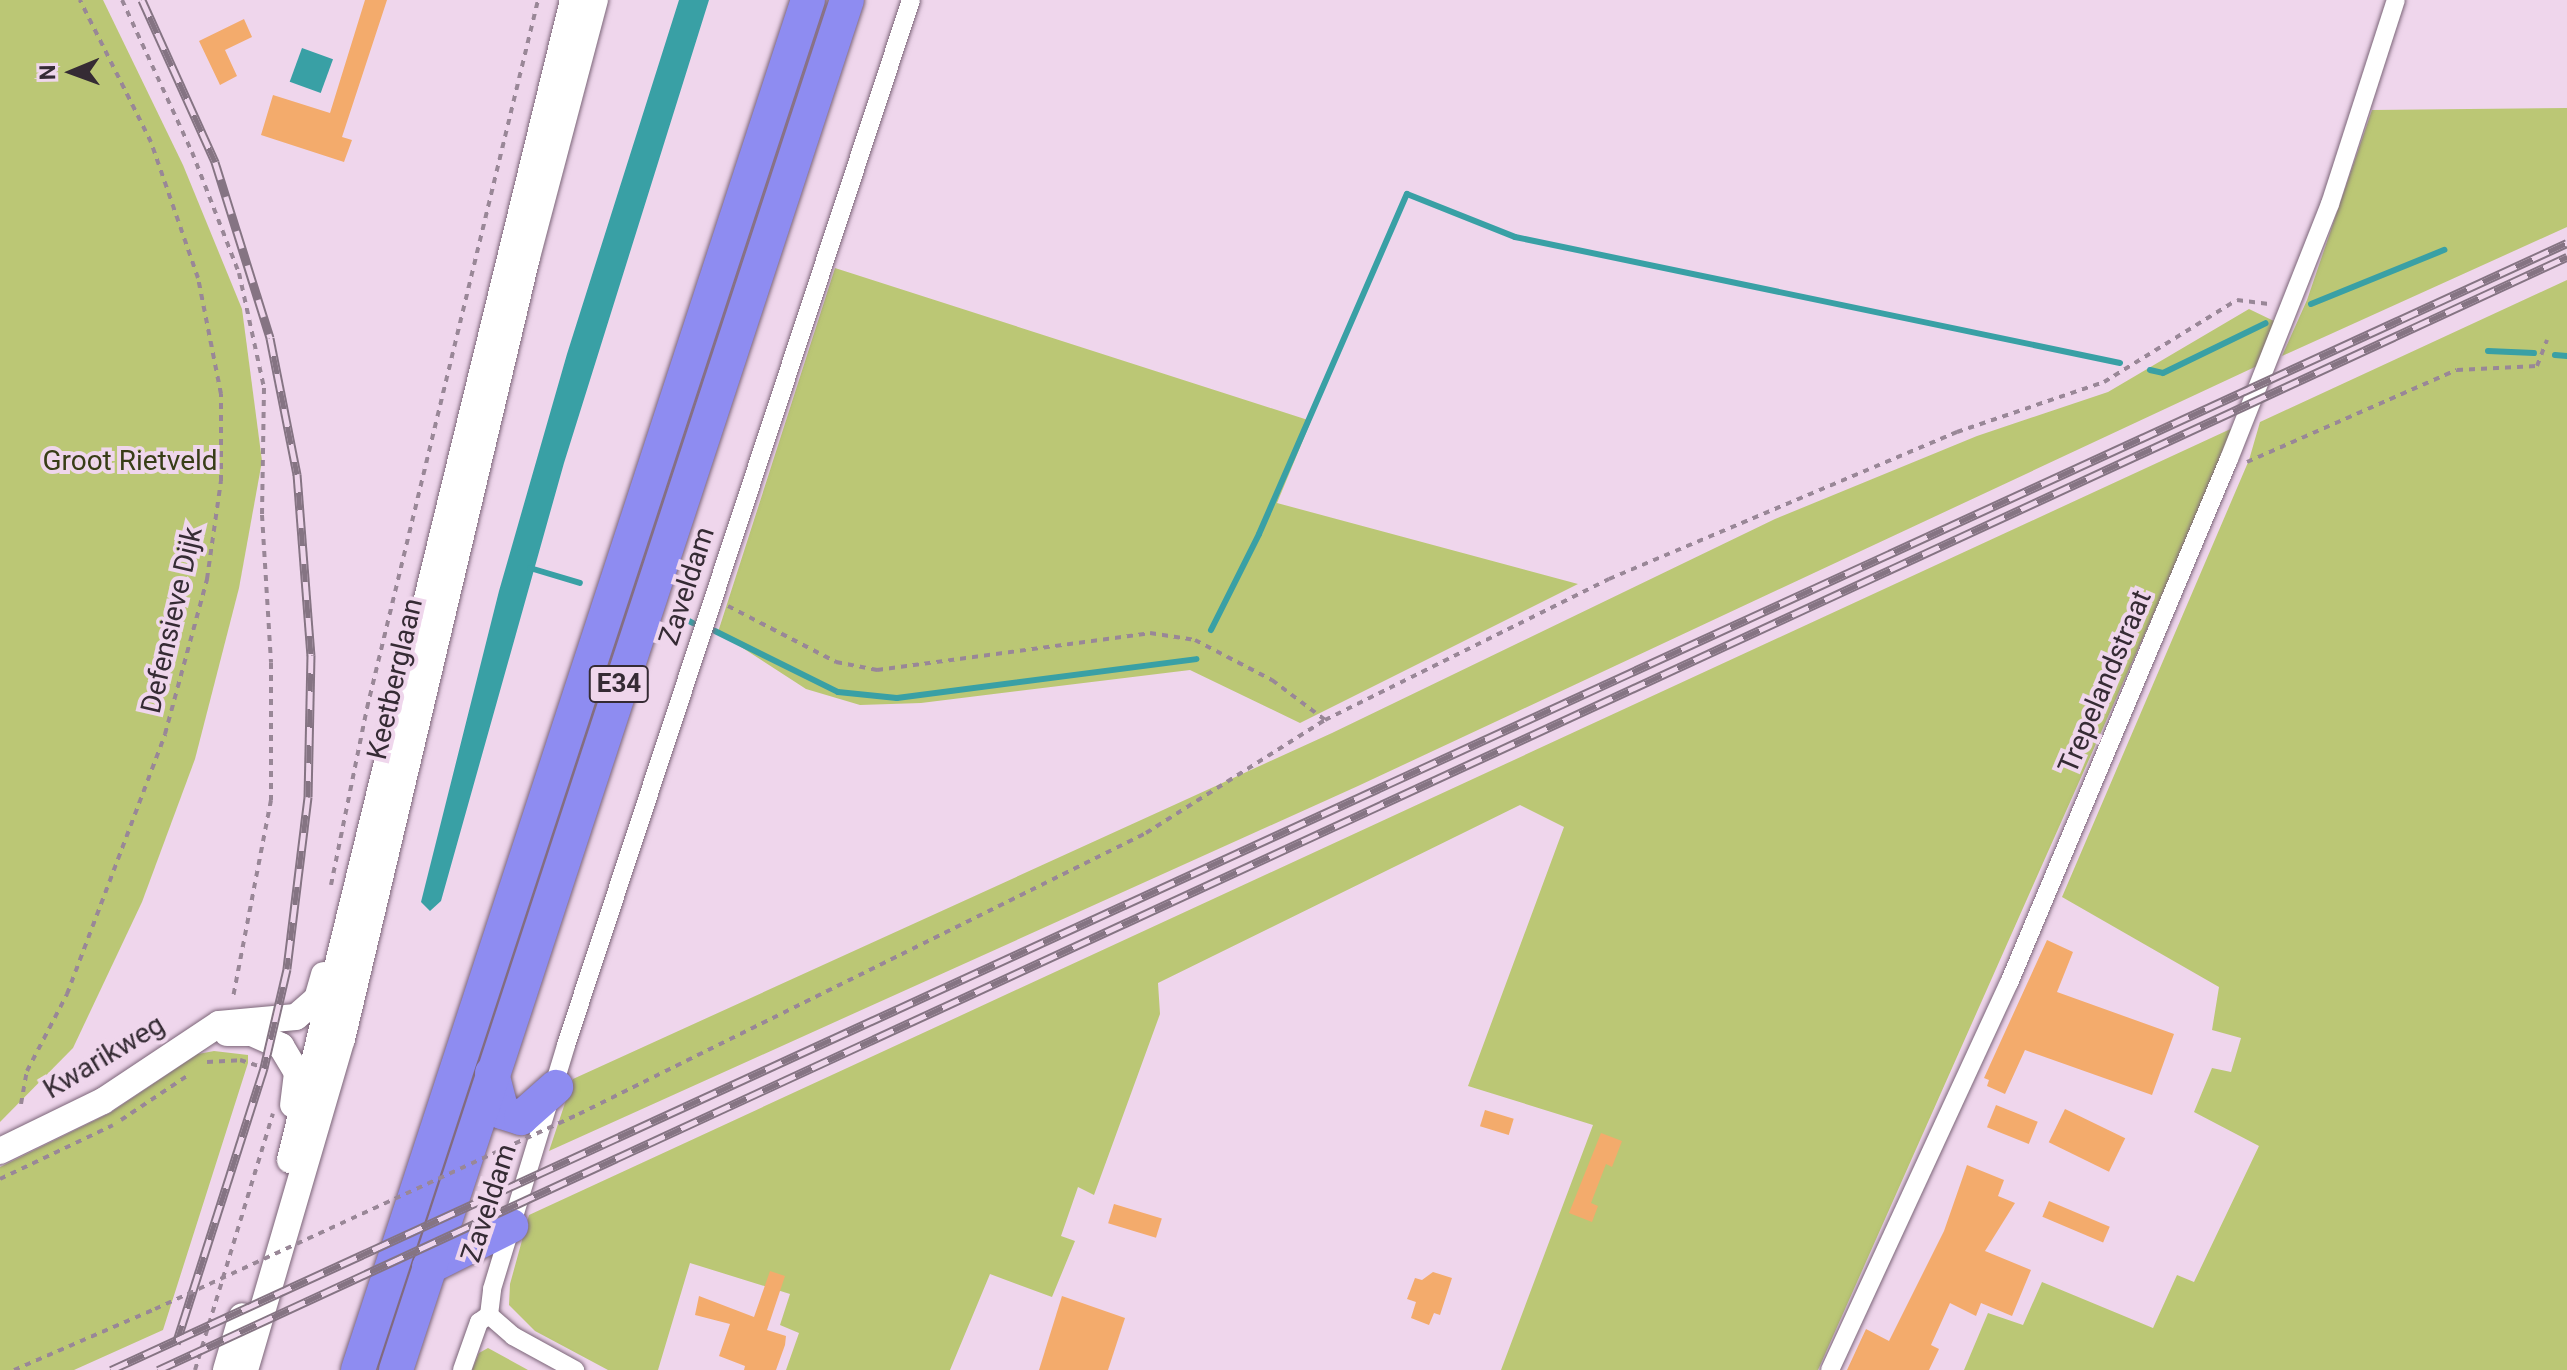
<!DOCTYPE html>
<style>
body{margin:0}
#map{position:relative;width:2567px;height:1370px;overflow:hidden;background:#efd6ec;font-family:Roboto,sans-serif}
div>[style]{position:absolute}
.green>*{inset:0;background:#bbc775}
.water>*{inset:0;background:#39a0a5;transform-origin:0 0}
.stream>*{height:6px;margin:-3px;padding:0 3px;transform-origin:3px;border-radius:3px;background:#39a0a5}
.building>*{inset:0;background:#f3ab6c;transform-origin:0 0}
.path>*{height:4px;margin-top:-2px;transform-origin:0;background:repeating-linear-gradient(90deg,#998797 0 6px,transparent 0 12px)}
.roads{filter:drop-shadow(0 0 2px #7b6578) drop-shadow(0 0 2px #7b6578)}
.street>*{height:18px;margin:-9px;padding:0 9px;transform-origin:9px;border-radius:9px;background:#fff}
.secondary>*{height:26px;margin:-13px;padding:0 13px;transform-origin:13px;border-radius:13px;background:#fff}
.highway>*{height:34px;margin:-17px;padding:0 17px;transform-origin:17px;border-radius:17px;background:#8e8cf1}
.rail>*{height:9px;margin-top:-4.5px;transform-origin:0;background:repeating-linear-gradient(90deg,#efd6ec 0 18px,#857483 0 36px);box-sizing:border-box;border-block:2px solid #857483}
.path-bridge>*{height:4px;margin-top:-2px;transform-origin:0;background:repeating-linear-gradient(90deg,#998797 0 6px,transparent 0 12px)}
span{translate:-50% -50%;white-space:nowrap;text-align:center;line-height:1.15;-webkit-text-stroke:8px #efd6ec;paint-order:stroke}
.shield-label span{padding:2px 6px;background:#efd6ec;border:2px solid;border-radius:6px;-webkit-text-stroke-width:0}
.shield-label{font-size:26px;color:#352b34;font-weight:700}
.park-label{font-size:28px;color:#383d17}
.street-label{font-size:28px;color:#352b34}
.north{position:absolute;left:32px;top:32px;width:80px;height:80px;-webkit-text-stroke:6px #efd6ec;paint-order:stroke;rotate:269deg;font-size:22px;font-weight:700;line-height:32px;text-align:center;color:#352b34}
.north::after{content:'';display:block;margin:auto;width:28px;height:36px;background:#352b34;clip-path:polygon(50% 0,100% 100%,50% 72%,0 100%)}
</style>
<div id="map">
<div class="green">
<i style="clip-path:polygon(0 0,103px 0,183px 165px,242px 309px,262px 461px,239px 588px,195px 759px,142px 902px,73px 1048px,0 1122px)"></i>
<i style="clip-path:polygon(2567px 108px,2567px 227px,2282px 356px,2307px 300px,2372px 110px)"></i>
<i style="clip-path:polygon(835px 268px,1311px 421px,1277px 503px,1578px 584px,1300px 723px,1190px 670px,921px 703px,860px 705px,806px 689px,718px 632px)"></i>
<i style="clip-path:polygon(2567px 280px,2567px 1370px,1964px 1370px,1988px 1313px,2023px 1325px,2042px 1282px,2153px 1328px,2177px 1275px,2194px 1282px,2259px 1146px,2194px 1112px,2212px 1068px,2231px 1072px,2241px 1038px,2212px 1030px,2219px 987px,2062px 897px,2249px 460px,2260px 422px)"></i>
<i style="clip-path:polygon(2249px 309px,2276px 322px,2257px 366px,1358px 786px,549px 1151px,573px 1079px,1332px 733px,1775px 519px,1977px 436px,2108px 392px)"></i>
<i style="clip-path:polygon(2237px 426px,1818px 1370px,1501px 1370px,1593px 1125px,1468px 1086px,1564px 827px,1520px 805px,1158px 983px,1160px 1014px,1094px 1195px,1078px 1187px,1061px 1236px,1075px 1241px,1052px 1297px,990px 1274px,950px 1370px,786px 1370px,799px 1333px,780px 1325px,790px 1294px,690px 1263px,658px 1370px,608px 1370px,535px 1331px,509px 1305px,510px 1284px,529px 1215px)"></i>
<i style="clip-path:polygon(214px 1051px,248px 1055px,248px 1063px,163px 1330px,74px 1370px,0 1370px,0 1167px,110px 1113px,198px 1054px)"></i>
<i style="clip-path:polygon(488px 1348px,528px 1370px,472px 1370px,479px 1353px)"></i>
</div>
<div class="water">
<i style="clip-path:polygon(679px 0,709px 0,564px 463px,441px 901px,430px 911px,421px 902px,499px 591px,567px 354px)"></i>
<i style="left:302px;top:48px;width:33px;height:36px;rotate:20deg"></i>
</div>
<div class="stream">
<i style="left:2311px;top:304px;width:144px;rotate:-22.1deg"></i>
<i style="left:2488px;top:351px;width:46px;rotate:2.5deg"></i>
<i style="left:2555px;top:355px;width:12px;rotate:5deg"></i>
<i style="left:2150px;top:370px;width:13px;rotate:13deg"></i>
<i style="left:2163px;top:373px;width:114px;rotate:-25.9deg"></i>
<i style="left:530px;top:568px;width:52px;rotate:16.7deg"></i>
<i style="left:685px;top:619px;width:9px;rotate:27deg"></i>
<i style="left:1211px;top:630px;width:107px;rotate:-63.4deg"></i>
<i style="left:1259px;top:534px;width:371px;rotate:-66.5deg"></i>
<i style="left:1407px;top:194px;width:116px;rotate:21.7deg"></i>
<i style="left:1515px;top:237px;width:618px;rotate:11.76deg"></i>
<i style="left:715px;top:631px;width:137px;rotate:26.4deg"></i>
<i style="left:838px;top:692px;width:59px;rotate:5.8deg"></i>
<i style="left:897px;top:698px;width:302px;rotate:-7.4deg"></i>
</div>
<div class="building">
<i style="clip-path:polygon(365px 0,387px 0,342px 137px,352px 140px,344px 162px,261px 135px,273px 95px,330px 113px)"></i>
<i style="clip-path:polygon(244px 19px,252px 37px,225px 50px,237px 76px,220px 85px,199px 41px)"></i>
<i style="clip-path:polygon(2047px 940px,2073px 952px,2057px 992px,2174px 1034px,2152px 1095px,2025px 1050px,2005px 1094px,1987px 1086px,1989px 1080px,1984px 1078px)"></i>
<i style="left:1996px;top:1105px;width:45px;height:24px;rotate:22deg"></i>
<i style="left:2065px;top:1109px;width:67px;height:37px;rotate:26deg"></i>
<i style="left:1485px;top:1110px;width:30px;height:17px;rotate:17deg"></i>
<i style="clip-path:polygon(1601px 1133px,1622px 1141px,1612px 1167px,1606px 1164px,1591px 1203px,1598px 1206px,1592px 1222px,1569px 1213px)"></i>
<i style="clip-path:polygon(1967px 1165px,2004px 1180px,1998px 1196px,2015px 1203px,1985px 1251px,2031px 1270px,2012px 1316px,1981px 1303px,1976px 1316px,1950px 1303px,1931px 1345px,1939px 1349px,1929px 1370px,1847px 1370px,1866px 1329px,1889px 1341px,1944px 1231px)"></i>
<i style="left:2049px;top:1201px;width:66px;height:17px;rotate:23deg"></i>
<i style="left:1114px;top:1204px;width:50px;height:20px;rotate:17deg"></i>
<i style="clip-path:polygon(770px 1271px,785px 1276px,767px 1330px,786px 1336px,785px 1345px,776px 1370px,744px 1370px,745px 1366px,719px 1356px,730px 1324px,695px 1315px,699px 1296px,754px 1317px)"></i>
<i style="clip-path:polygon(1433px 1272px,1452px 1278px,1440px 1315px,1434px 1313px,1429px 1325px,1411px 1318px,1416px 1302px,1407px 1299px,1415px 1278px,1422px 1280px)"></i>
<i style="clip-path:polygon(1062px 1296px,1125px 1318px,1108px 1370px,1039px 1370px)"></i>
</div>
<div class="path">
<i style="left:122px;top:0;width:167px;rotate:65.3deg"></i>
<i style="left:192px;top:152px;width:130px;rotate:68.8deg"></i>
<i style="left:239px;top:273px;width:118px;rotate:77.7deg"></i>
<i style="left:264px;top:388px;width:127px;rotate:90.9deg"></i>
<i style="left:262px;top:515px;width:148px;rotate:86.5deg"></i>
<i style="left:271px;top:663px;width:137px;rotate:90deg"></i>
<i style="left:271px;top:800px;width:202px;rotate:100.9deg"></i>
<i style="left:2247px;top:462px;width:229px;rotate:-23.7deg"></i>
<i style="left:2457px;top:370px;width:80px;rotate:-2.9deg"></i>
<i style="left:2537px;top:366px;width:28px;rotate:-69deg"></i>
<i style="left:728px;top:606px;width:122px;rotate:27.4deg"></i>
<i style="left:836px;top:662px;width:42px;rotate:11deg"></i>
<i style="left:877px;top:670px;width:275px;rotate:-7.7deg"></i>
<i style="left:1150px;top:633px;width:46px;rotate:8.8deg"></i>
<i style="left:1195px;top:640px;width:87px;rotate:27.5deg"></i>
<i style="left:1272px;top:680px;width:66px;rotate:37deg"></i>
<i style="left:331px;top:885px;width:181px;rotate:-78.5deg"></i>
<i style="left:367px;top:708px;width:728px;rotate:-76.42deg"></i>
<i style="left:207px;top:1062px;width:33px;rotate:-3deg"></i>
<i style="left:240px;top:1060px;width:29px;rotate:18deg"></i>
<i style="left:21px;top:1104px;width:34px;rotate:-80deg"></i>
<i style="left:27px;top:1071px;width:87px;rotate:-62.5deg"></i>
<i style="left:67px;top:994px;width:278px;rotate:-69.3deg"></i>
<i style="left:165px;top:734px;width:161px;rotate:-74.8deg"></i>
<i style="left:207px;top:579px;width:99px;rotate:-81.9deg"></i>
<i style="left:221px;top:481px;width:87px;rotate:-90deg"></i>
<i style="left:221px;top:394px;width:118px;rotate:-101.2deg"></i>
<i style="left:198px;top:278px;width:144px;rotate:-109.1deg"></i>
<i style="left:151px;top:142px;width:159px;rotate:-116.6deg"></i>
<i style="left:579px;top:1114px;width:633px;rotate:-26.36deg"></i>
<i style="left:1146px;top:833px;width:212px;rotate:-32.3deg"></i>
<i style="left:1325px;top:720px;width:317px;rotate:-26.4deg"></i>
<i style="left:1609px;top:579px;width:378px;rotate:-22.9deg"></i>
<i style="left:1957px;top:432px;width:155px;rotate:-18.8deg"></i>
<i style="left:2104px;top:382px;width:156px;rotate:-31.7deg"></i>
<i style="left:2237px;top:300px;width:32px;rotate:7deg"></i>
<i style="left:121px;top:1120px;width:79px;rotate:-33.7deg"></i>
<i style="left:0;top:1179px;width:125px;rotate:-25.5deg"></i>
<i style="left:14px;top:1370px;width:154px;rotate:-23.4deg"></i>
<i style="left:195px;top:1370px;width:268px;rotate:-73.1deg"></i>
</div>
<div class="roads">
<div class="street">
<i style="left:489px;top:1315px;width:32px;rotate:41deg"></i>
<i style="left:513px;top:1336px;width:71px;rotate:28.7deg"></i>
<i style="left:462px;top:1370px;width:51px;rotate:-70.5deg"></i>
<i style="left:479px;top:1322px;width:12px;rotate:-35deg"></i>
<i style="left:489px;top:1315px;width:26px;rotate:-83deg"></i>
<i style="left:492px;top:1289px;width:255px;rotate:-73.1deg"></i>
<i style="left:566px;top:1045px;width:1100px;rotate:-71.73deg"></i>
<i style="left:1830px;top:1370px;width:426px;rotate:-65.2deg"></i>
<i style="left:2009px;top:983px;width:568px;rotate:-67.23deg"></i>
<i style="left:2229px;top:459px;width:274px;rotate:-68.4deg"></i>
<i style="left:2330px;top:204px;width:214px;rotate:-72.1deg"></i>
</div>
<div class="secondary">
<i style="left:227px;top:1033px;width:25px"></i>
<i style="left:252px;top:1033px;width:32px;rotate:24deg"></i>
<i style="left:281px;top:1046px;width:31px;rotate:59deg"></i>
<i style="left:297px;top:1073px;width:32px;rotate:97deg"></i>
<i style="left:0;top:1151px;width:114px;rotate:-25.9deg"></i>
<i style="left:103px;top:1101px;width:139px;rotate:-33.6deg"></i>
<i style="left:219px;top:1024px;width:77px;rotate:-5.2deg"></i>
<i style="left:296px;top:1017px;width:28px;rotate:-41deg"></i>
<i style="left:317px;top:999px;width:25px;rotate:-74deg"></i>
<i style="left:290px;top:1160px;width:1194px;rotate:-76.29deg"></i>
<i style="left:226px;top:1370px;width:56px;rotate:-73.5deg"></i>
<i style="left:245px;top:1370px;width:345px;rotate:-73.7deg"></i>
<i style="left:342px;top:1039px;width:804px;rotate:-76.69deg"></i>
<i style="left:527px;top:257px;width:266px;rotate:-75.2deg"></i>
</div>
<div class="highway">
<i style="left:492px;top:1073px;width:40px;rotate:75.6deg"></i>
<i style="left:502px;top:1112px;width:20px;rotate:18deg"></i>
<i style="left:521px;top:1118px;width:47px;rotate:-41.5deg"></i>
<i style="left:429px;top:1267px;width:92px;rotate:-26.6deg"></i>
<i style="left:358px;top:1370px;width:1442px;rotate:-71.82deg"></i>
<i style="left:396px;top:1370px;width:1442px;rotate:-71.78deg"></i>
</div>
</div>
<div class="rail">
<i style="left:142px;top:0;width:178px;rotate:65.7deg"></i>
<i style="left:215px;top:162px;width:184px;rotate:72.6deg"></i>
<i style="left:270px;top:338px;width:139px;rotate:78.8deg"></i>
<i style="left:297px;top:474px;width:182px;rotate:85.6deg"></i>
<i style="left:311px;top:655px;width:142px;rotate:91.2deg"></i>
<i style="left:308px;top:797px;width:173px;rotate:97deg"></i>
<i style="left:287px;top:969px;width:102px;rotate:103.1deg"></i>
<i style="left:264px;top:1068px;width:289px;rotate:107.7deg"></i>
<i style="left:111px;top:1370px;width:2702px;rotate:-24.65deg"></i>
<i style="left:158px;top:1370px;width:2654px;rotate:-24.8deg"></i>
</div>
<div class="path-bridge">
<i style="left:155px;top:1309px;width:467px;rotate:-24.7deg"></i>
</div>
<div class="shield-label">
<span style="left:619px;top:684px">E34</span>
</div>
<div class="park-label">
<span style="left:130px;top:461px">Groot Rietveld</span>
</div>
<div class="street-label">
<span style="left:687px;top:586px;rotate:-72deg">Zaveldam</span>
<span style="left:172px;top:620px;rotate:-77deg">Defensieve Dijk</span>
<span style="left:395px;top:679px;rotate:-77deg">Keetberglaan</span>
<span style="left:2105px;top:682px;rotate:-67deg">Trepelandstraat</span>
<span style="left:104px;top:1057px;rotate:-31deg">Kwarikweg</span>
<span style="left:489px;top:1203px;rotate:-72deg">Zaveldam</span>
</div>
<div class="north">N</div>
</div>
